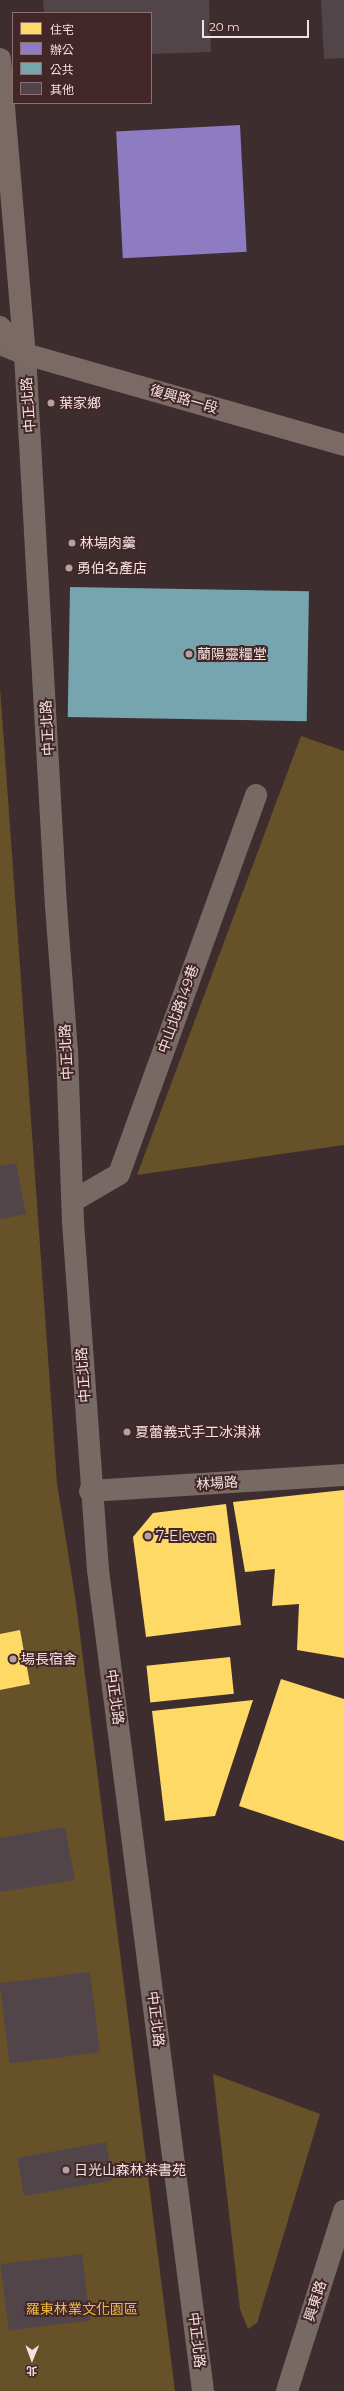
<!DOCTYPE html>
<meta charset="utf-8">
<style>
body{margin:0}
#map{position:relative;width:344px;height:2391px;overflow:hidden;background:#3d2d2e;font-family:Montserrat,"Noto Sans TC",sans-serif}
div>[style]{position:absolute}
.green>*{inset:0;background:#665129}
.homes>*{inset:0;background:#ffd966;transform-origin:0 0}
.offices>*{inset:0;background:#8e7cc3;transform-origin:0 0}
.public>*{inset:0;background:#76a5af;transform-origin:0 0}
.building>*{inset:0;background:#524549;transform-origin:0 0}
.minor>*{height:22px;margin:-11px;padding:0 11px;transform-origin:11px;border-radius:11px;background:#776a64}
.major>*{height:22px;margin:-11px;padding:0 11px;transform-origin:11px;border-radius:11px;background:#7a6964}
.dots>*{width:11px;height:11px;translate:-50% -50%;box-sizing:border-box;border:2px solid #432728;border-radius:50%}
span{translate:-50% -50%;white-space:nowrap;text-align:center;line-height:1.15;-webkit-text-stroke:4px #432728;paint-order:stroke}
.street-label{font-size:14px;color:#f4e1e1}
.poi-label{font-size:14px;color:#f4e1e1}
.left{translate:0 -50%;text-align:left}
.park-label{font-size:14px;color:#eebc41}
.legend{position:absolute;left:12px;top:12px;width:140px;height:92px;box-sizing:border-box;background:#432728;border:1px solid #8a7172;margin:0;padding:5px 7px;list-style:none;font-size:12px;color:#f4e1e1}
.legend li{display:flex;align-items:center;gap:8px;height:20px}
.legend b{width:20px;border:1px solid #8a7172}
.north{position:absolute;left:12px;top:2339px;width:40px;height:40px;-webkit-text-stroke:3px #432728;paint-order:stroke;rotate:181deg;font-size:11px;font-weight:700;line-height:16px;text-align:center;color:#f4e1e1}
.north::after{content:'';display:block;margin:auto;width:14px;height:18px;background:#f4e1e1;clip-path:polygon(50% 0,100% 100%,50% 72%,0 100%)}
.scale{position:absolute;left:202px;top:20px;width:107px;height:18px;box-sizing:border-box;border:2px solid #f4e1e1;border-top:0;padding-left:5px;font-size:12px;line-height:14px;white-space:nowrap;color:#f4e1e1;-webkit-text-stroke:3px #432728;paint-order:stroke}
</style>
<div id="map">
<div class="green">
<i style="clip-path:polygon(0 687px,57px 1483px,76px 1603px,175px 2391px,0 2391px)"></i>
<i style="clip-path:polygon(301px 736px,344px 751px,344px 1145px,137px 1175px)"></i>
<i style="clip-path:polygon(213px 2074px,320px 2114px,257px 2323px,248px 2329px,240px 2309px)"></i>
</div>
<div class="homes">
<i style="clip-path:polygon(344px 1490px,344px 1658px,297px 1650px,299px 1604px,272px 1606px,275px 1569px,245px 1572px,233px 1502px)"></i>
<i style="clip-path:polygon(226px 1504px,241px 1625px,146px 1637px,133px 1537px,153px 1513px)"></i>
<i style="clip-path:polygon(20px 1630px,30px 1684px,0 1690px,0 1634px)"></i>
<i style="left:230px;top:1657px;width:37px;height:84px;rotate:84deg"></i>
<i style="clip-path:polygon(281px 1679px,344px 1699px,344px 1841px,239px 1806px)"></i>
<i style="clip-path:polygon(253px 1700px,215px 1816px,165px 1821px,152px 1711px)"></i>
</div>
<div class="offices">
<i style="left:240px;top:125px;width:127px;height:124px;rotate:87deg"></i>
</div>
<div class="public">
<i style="left:70px;top:587px;width:239px;height:130px;rotate:1deg"></i>
</div>
<div class="building">
<i style="clip-path:polygon(43px 0,209px 0,211px 52px,151px 54px,151px 13px,44px 13px)"></i>
<i style="clip-path:polygon(321px 0,344px 0,344px 58px,324px 59px)"></i>
<i style="clip-path:polygon(16px 1163px,26px 1214px,0 1219px,0 1166px)"></i>
<i style="clip-path:polygon(65px 1827px,75px 1880px,0 1892px,0 1838px)"></i>
<i style="left:90px;top:1972px;width:81px;height:91px;rotate:83deg"></i>
<i style="left:106px;top:2142px;width:39px;height:90px;rotate:80deg"></i>
<i style="left:82px;top:2254px;width:67px;height:82px;rotate:83deg"></i>
</div>
<div class="minor">
<i style="left:0;top:344px;width:27px;rotate:22deg"></i>
<i style="left:25px;top:354px;width:553px;rotate:86.79deg"></i>
<i style="left:56px;top:906px;width:145px;rotate:85.7deg"></i>
<i style="left:67px;top:1051px;width:171px;rotate:88deg"></i>
<i style="left:73px;top:1222px;width:349px;rotate:85.9deg"></i>
<i style="left:98px;top:1570px;width:828px;rotate:82.71deg"></i>
<i style="left:73px;top:1201px;width:53px;rotate:-30.4deg"></i>
<i style="left:119px;top:1174px;width:403px;rotate:-70.1deg"></i>
<i style="left:90px;top:1491px;width:255px;rotate:-3.6deg"></i>
<i style="left:287px;top:2391px;width:189px;rotate:-72.4deg"></i>
</div>
<div class="major">
<i style="left:0;top:59px;width:296px;rotate:85.2deg"></i>
<i style="left:0;top:327px;width:37px;rotate:47deg"></i>
<i style="left:25px;top:354px;width:332px;rotate:15.9deg"></i>
</div>
<div class="dots">
<i style="left:51px;top:403px;background:#b4a2a2"></i>
<i style="left:72px;top:543px;background:#b4a2a2"></i>
<i style="left:69px;top:568px;background:#b4a2a2"></i>
<i style="left:189px;top:654px;background:#b4a2a2"></i>
<i style="left:127px;top:1432px;background:#b4a2a2"></i>
<i style="left:148px;top:1536px;background:#b4a2a2"></i>
<i style="left:13px;top:1659px;background:#b4a2a2"></i>
<i style="left:66px;top:2170px;background:#b4a2a2"></i>
</div>
<div class="street-label">
<span style="left:184px;top:399px;rotate:16deg">復興路一段</span>
<span style="left:28px;top:405px;rotate:-94deg">中正北路</span>
<span style="left:47px;top:728px;rotate:-93deg">中正北路</span>
<span style="left:178px;top:1009px;rotate:-70deg">中山北路149巷</span>
<span style="left:66px;top:1052px;rotate:-93deg">中正北路</span>
<span style="left:83px;top:1375px;rotate:-94deg">中正北路</span>
<span style="left:217px;top:1483px;rotate:-4deg">林場路</span>
<span style="left:115px;top:1697px;rotate:82deg">中正北路</span>
<span style="left:156px;top:2019px;rotate:83deg">中正北路</span>
<span style="left:315px;top:2301px;rotate:-72deg">興東路</span>
<span style="left:197px;top:2340px;rotate:83deg">中正北路</span>
</div>
<div class="poi-label">
<span class="left" style="left:59px;top:403px">葉家鄉</span>
<span class="left" style="left:80px;top:543px">林場肉羹</span>
<span class="left" style="left:77px;top:568px">勇伯名產店</span>
<span class="left" style="left:197px;top:654px">蘭陽靈糧堂</span>
<span class="left" style="left:135px;top:1432px">夏蕾義式手工冰淇淋</span>
<span class="left" style="left:156px;top:1536px">7-Eleven</span>
<span class="left" style="left:21px;top:1659px">場長宿舍</span>
<span class="left" style="left:74px;top:2170px">日光山森林茶書苑</span>
</div>
<div class="park-label">
<span style="left:82px;top:2309px">羅東林業文化園區</span>
</div>
<ul class="legend">
<li><b style="height:11px;background:#ffd966"></b>住宅</li>
<li><b style="height:11px;background:#8e7cc3"></b>辦公</li>
<li><b style="height:11px;background:#76a5af"></b>公共</li>
<li><b style="height:11px;background:#524549"></b>其他</li>
</ul>
<div class="north">北</div>
<div class="scale">20 m</div>
</div>
